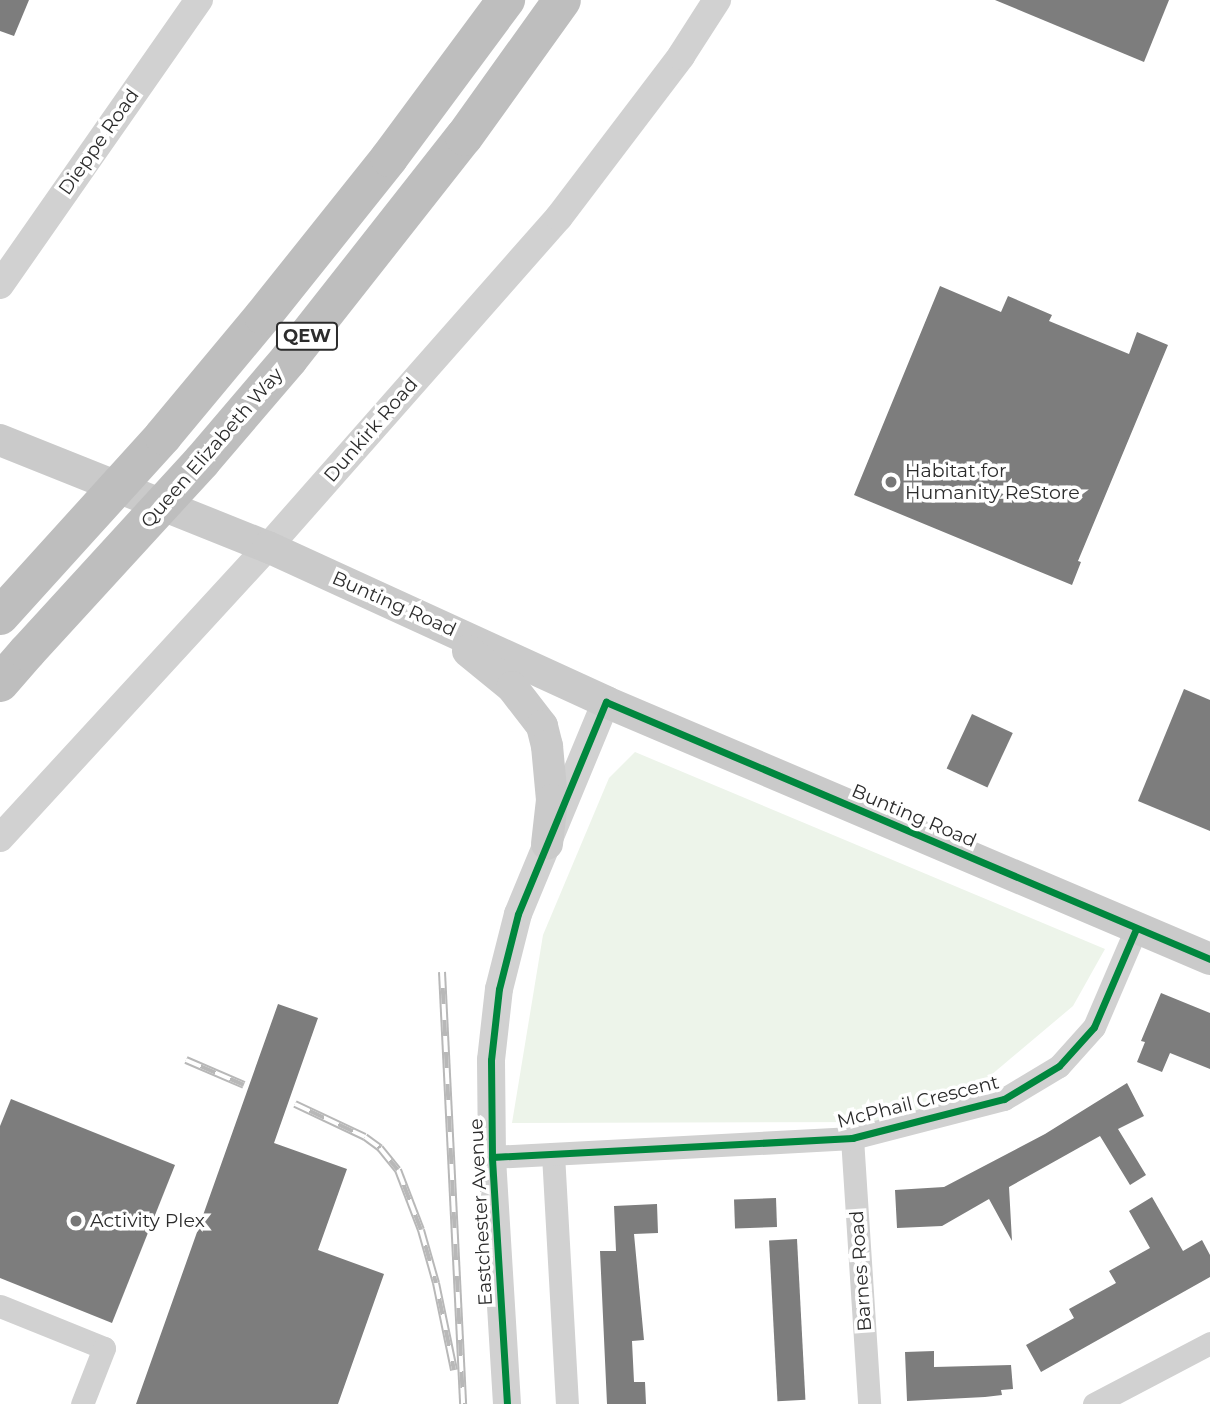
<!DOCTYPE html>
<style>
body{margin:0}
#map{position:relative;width:1210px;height:1404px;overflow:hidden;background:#fff;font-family:Montserrat,sans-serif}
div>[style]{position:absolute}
.green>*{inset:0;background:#edf4ea}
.building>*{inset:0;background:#7d7d7d;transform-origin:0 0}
.minor>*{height:23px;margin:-11.5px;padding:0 11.5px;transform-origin:11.5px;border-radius:11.5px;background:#d1d1d1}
.tertiary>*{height:28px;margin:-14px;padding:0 14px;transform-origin:14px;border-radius:14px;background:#d1d1d1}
.secondary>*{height:32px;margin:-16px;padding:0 16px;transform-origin:16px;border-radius:16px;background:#cacaca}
.motorway>*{height:38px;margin:-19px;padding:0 19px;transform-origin:19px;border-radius:19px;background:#bebebe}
.rail>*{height:8px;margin-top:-4px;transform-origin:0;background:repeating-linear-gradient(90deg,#fff 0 16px,#b8b8b8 0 32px);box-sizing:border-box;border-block:2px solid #b8b8b8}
.motorway-bridge>*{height:38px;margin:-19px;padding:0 19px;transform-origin:19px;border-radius:19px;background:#bebebe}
.cycleway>*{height:7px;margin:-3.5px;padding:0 3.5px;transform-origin:3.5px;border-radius:3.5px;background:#00873e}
.dots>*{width:19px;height:19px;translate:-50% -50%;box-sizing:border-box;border:4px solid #fff;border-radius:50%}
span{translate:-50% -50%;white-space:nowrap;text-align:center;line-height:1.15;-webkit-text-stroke:7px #fff;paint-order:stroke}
.shield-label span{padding:2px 5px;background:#fff;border:2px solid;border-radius:5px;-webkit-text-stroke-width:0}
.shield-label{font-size:18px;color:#2c2c2c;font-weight:700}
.street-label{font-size:19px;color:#2c2c2c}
.poi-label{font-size:19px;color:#2c2c2c}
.left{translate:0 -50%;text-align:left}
</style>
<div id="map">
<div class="green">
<i style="clip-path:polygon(635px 752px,1105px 949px,1073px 1006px,984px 1081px,899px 1122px,512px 1123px,543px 935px,609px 778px)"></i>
</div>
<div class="building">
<i style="clip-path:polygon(0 0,29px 0,14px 36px,0 31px)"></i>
<i style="clip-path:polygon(995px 0,1169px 0,1144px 62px)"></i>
<i style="clip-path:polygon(940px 286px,1001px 312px,1008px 296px,1052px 315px,1049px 321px,1129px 354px,1137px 332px,1168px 345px,1078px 561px,1081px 562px,1072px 585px,854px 495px)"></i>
<i style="clip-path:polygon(1184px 689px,1210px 700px,1210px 831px,1138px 801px)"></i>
<i style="left:972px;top:714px;width:45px;height:60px;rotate:25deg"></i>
<i style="clip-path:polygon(1161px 993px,1210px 1013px,1210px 1069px,1170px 1053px,1162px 1072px,1137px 1062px,1145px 1042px,1141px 1041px)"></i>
<i style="clip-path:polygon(278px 1004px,318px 1018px,274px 1143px,347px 1169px,318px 1250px,384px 1274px,338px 1404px,136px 1404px)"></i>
<i style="clip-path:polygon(1127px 1083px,1144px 1116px,1118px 1129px,1146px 1175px,1130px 1185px,1100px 1136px,1009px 1187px,1012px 1241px,989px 1199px,942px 1226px,897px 1228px,895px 1190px,944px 1187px,1045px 1134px)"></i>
<i style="clip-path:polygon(11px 1099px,175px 1165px,112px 1323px,0 1278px,0 1126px)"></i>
<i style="clip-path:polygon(1152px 1197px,1183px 1251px,1202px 1240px,1210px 1255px,1210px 1277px,1041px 1372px,1026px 1345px,1074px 1318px,1069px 1309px,1116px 1283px,1109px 1271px,1150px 1248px,1129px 1211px)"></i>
<i style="left:776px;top:1198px;width:29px;height:42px;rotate:88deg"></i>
<i style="clip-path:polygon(657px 1204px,658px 1233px,634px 1234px,644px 1340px,632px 1341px,634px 1382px,645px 1382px,646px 1404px,607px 1404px,600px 1251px,616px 1251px,614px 1206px)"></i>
<i style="left:797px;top:1239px;width:161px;height:28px;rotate:87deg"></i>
<i style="clip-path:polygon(934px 1351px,934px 1367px,1011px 1365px,1013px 1389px,1001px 1390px,1002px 1395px,985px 1397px,907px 1401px,905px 1352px)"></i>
</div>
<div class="minor">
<i style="left:852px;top:1138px;width:267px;rotate:86.3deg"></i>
<i style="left:553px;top:1154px;width:250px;rotate:86.8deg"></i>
<i style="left:492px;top:1157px;width:361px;rotate:-3deg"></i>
<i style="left:852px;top:1138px;width:157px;rotate:-14.4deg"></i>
<i style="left:1004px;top:1099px;width:64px;rotate:-31deg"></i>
<i style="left:1059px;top:1066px;width:52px;rotate:-48.1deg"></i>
<i style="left:1094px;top:1027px;width:107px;rotate:-66.8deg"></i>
<i style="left:0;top:1306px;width:112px;rotate:22deg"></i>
<i style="left:104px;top:1348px;width:60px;rotate:111.4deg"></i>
<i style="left:1094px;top:1404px;width:131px;rotate:-27.7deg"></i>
</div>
<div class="tertiary">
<i style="left:0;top:285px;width:348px;rotate:-55.1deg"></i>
<i style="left:0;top:838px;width:396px;rotate:-47.4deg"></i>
<i style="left:268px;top:547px;width:440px;rotate:-48.6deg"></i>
<i style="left:559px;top:217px;width:202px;rotate:-52.8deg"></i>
<i style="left:681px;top:56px;width:67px;rotate:-57.3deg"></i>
<i style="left:507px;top:1404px;width:247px;rotate:-93.5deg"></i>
<i style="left:492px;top:1157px;width:97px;rotate:-90.6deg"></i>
<i style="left:491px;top:1060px;width:71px;rotate:-83.6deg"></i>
<i style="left:499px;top:989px;width:77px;rotate:-75.8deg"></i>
<i style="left:518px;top:914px;width:230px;rotate:-67.5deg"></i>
</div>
<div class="secondary">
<i style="left:0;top:440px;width:289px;rotate:21.8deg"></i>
<i style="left:268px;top:547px;width:372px;rotate:24.6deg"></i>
<i style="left:606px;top:702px;width:656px;rotate:23.05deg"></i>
<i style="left:468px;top:651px;width:57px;rotate:39.3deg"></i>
<i style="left:512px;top:687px;width:49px;rotate:52.4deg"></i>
<i style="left:542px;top:726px;width:21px;rotate:76deg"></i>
<i style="left:547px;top:746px;width:54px;rotate:84.7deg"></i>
<i style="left:552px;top:800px;width:44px;rotate:96.5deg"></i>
</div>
<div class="motorway">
<i style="left:0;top:683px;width:41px;rotate:-48.9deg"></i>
</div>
<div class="rail">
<i style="left:442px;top:972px;width:433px;rotate:87.2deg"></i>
<i style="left:186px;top:1060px;width:63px;rotate:23.3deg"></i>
<i style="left:295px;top:1104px;width:77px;rotate:25.2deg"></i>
<i style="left:365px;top:1137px;width:19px;rotate:36deg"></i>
<i style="left:380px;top:1148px;width:28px;rotate:51deg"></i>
<i style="left:398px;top:1170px;width:64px;rotate:69deg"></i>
<i style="left:421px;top:1230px;width:55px;rotate:74.2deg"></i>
<i style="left:436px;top:1283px;width:89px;rotate:78.3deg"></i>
</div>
<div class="motorway-bridge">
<i style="left:0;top:616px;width:243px;rotate:-47.8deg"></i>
<i style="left:163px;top:436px;width:156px;rotate:-50.2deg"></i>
<i style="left:263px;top:316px;width:202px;rotate:-51.4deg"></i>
<i style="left:389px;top:158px;width:197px;rotate:-53.5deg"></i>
<i style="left:27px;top:652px;width:259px;rotate:-47.5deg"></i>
<i style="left:202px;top:461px;width:134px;rotate:-49.5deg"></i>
<i style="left:289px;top:359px;width:283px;rotate:-51.8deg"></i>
<i style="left:464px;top:137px;width:168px;rotate:-54.4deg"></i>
</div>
<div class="cycleway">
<i style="left:492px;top:1157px;width:361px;rotate:-3deg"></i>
<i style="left:852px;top:1138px;width:157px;rotate:-14.4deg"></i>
<i style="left:1004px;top:1099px;width:64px;rotate:-31deg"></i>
<i style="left:1059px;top:1066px;width:52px;rotate:-48.1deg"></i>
<i style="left:1094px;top:1027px;width:107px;rotate:-66.8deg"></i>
<i style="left:507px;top:1404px;width:247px;rotate:-93.5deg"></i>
<i style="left:492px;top:1157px;width:97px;rotate:-90.6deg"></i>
<i style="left:491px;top:1060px;width:71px;rotate:-83.6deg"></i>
<i style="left:499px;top:989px;width:77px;rotate:-75.8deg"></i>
<i style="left:518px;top:914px;width:230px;rotate:-67.5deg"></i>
<i style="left:606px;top:702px;width:656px;rotate:23.05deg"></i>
</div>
<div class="dots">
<i style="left:891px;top:482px;background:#767676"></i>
<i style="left:76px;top:1221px;background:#767676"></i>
</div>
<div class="shield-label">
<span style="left:307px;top:336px">QEW</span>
</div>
<div class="street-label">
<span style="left:99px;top:142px;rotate:-55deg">Dieppe Road</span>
<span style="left:371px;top:430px;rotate:-49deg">Dunkirk Road</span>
<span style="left:212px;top:448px;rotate:-49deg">Queen Elizabeth Way</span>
<span style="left:394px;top:604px;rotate:24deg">Bunting Road</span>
<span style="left:914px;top:816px;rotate:23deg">Bunting Road</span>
<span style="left:918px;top:1102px;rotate:-14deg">McPhail Crescent</span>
<span style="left:481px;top:1212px;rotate:-93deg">Eastchester Avenue</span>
<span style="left:861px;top:1271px;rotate:-94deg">Barnes Road</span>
</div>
<div class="poi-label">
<span class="left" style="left:905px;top:482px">Habitat for<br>Humanity ReStore</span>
<span class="left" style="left:90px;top:1221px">Activity Plex</span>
</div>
</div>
